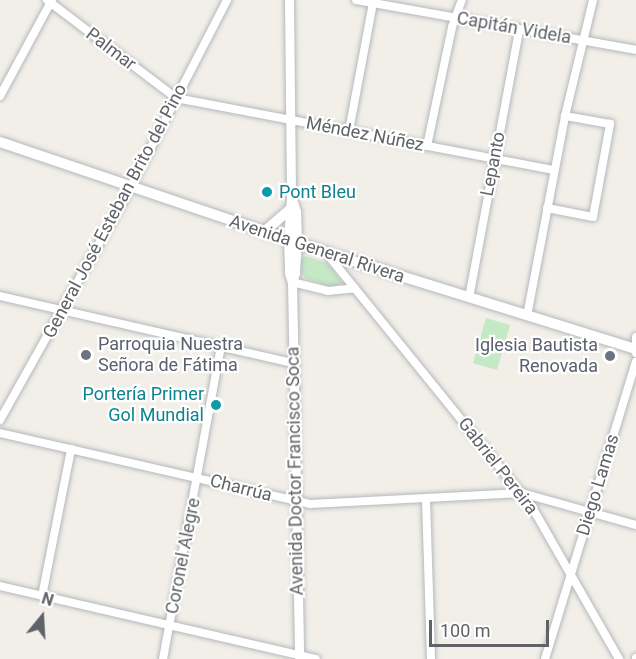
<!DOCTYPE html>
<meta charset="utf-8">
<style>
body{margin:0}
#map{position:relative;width:636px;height:659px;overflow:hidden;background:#f1efe8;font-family:Roboto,sans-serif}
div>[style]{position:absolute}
.green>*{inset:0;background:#c5e8c5;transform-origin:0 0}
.roads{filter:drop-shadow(0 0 2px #b5b8bc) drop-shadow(0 0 2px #b5b8bc)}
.minor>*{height:8px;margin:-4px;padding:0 4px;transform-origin:4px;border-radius:4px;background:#fff}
.tertiary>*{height:9px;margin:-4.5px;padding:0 4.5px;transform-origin:4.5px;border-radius:4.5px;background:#fff}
.secondary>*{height:10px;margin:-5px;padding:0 5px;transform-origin:5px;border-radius:5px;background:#fff}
.dots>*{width:16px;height:16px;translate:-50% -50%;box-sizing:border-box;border:3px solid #fff;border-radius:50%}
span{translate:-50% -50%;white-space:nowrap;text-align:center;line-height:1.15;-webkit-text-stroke:4.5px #fff;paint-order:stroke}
.street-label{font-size:18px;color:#5f6368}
.culture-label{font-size:18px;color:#0d838f}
.left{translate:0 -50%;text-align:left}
.right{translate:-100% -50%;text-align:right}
.worship-label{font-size:18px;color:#5b616d}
.north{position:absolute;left:12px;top:587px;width:60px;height:60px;-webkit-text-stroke:4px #fff;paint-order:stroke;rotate:18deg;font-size:16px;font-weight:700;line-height:24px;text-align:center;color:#5f6368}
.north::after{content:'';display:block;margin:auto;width:21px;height:27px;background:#5f6368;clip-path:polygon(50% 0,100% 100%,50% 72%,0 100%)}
.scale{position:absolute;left:429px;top:620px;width:120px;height:27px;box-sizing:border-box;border:3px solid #5f6368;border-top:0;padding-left:8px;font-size:18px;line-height:21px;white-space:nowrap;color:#5f6368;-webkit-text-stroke:4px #fff;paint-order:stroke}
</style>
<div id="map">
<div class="green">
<i style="clip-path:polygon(305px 256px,327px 263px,343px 283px,332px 287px,305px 278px,301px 273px,301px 259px)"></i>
<i style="left:486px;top:318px;width:25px;height:47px;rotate:16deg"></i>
</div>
<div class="roads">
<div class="minor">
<i style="left:47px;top:0;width:162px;rotate:37.2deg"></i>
<i style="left:176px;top:98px;width:385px;rotate:10.8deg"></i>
<i style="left:356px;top:0;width:284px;rotate:10.1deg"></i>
<i style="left:0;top:96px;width:109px;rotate:-61.6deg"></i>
<i style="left:349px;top:131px;width:130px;rotate:-79.4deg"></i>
<i style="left:427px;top:146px;width:122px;rotate:-78.1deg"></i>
<i style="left:452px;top:27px;width:29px;rotate:-70deg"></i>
<i style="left:547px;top:208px;width:47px;rotate:11.1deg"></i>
<i style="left:593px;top:217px;width:95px;rotate:-79.6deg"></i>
<i style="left:610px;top:124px;width:46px;rotate:-169.9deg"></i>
<i style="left:327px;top:254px;width:326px;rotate:51deg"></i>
<i style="left:532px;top:507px;width:175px;rotate:60.2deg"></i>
<i style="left:292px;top:282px;width:37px;rotate:14deg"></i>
<i style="left:328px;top:291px;width:27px;rotate:-6deg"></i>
<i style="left:0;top:296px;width:300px;rotate:12.9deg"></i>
<i style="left:469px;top:298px;width:272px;rotate:-79.4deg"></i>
<i style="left:527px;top:316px;width:204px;rotate:-79.2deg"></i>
<i style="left:565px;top:116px;width:119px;rotate:-76.4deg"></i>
<i style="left:636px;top:337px;width:16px;rotate:90deg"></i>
<i style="left:0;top:420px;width:266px;rotate:-60.7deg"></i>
<i style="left:130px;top:188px;width:212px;rotate:-62.7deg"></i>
<i style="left:0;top:433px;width:318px;rotate:12.9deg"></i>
<i style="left:310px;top:504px;width:212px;rotate:-3deg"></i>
<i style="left:522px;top:493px;width:118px;rotate:15.7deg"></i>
<i style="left:426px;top:499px;width:160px;rotate:88.2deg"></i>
<i style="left:0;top:586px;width:324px;rotate:13deg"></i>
<i style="left:42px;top:596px;width:150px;rotate:-78.8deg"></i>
<i style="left:163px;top:659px;width:317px;rotate:-79.5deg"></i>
<i style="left:545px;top:659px;width:311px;rotate:-73deg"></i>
<i style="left:636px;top:659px;width:1px;rotate:-90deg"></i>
</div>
<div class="tertiary">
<i style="left:289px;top:0;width:198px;rotate:89.4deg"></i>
<i style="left:291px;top:198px;width:41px;rotate:94.2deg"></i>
<i style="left:288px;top:239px;width:34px;rotate:88deg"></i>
<i style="left:289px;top:273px;width:9px;rotate:72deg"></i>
<i style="left:292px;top:282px;width:377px;rotate:88.9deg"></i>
<i style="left:292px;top:199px;width:13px;rotate:72deg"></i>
<i style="left:296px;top:211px;width:31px;rotate:88deg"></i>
<i style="left:297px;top:242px;width:31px;rotate:94deg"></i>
<i style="left:295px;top:273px;width:9px;rotate:108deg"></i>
</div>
<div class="secondary">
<i style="left:0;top:142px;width:345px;rotate:18.7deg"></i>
<i style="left:327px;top:253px;width:324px;rotate:17.3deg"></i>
<i style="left:265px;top:231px;width:32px;rotate:-41deg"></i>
</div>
</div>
<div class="dots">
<i style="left:267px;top:192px;background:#0f9aa8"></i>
<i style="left:86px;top:355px;background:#6b7280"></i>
<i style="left:610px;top:356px;background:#6b7280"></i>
<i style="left:216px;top:405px;background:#0f9aa8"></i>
</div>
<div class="street-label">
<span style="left:514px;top:28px;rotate:10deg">Capitán Videla</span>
<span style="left:111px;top:49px;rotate:37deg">Palmar</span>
<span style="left:365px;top:134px;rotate:11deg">Méndez Núñez</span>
<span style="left:493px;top:164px;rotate:-79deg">Lepanto</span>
<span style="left:115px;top:211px;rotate:-62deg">General José Esteban Brito del Pino</span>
<span style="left:317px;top:249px;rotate:18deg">Avenida General Rivera</span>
<span style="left:498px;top:466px;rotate:52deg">Gabriel Pereira</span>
<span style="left:295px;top:471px;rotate:-91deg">Avenida Doctor Francisco Soca</span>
<span style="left:598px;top:485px;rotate:-73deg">Diego Lamas</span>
<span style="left:241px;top:488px;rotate:14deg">Charrúa</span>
<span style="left:183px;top:556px;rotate:-79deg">Coronel Alegre</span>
</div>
<div class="culture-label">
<span class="left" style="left:279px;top:192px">Pont Bleu</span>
<span class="right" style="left:204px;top:405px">Portería Primer<br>Gol Mundial</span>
</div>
<div class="worship-label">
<span class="left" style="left:98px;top:355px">Parroquia Nuestra<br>Señora de Fátima</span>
<span class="right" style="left:598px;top:356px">Iglesia Bautista<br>Renovada</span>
</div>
<div class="north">N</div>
<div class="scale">100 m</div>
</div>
